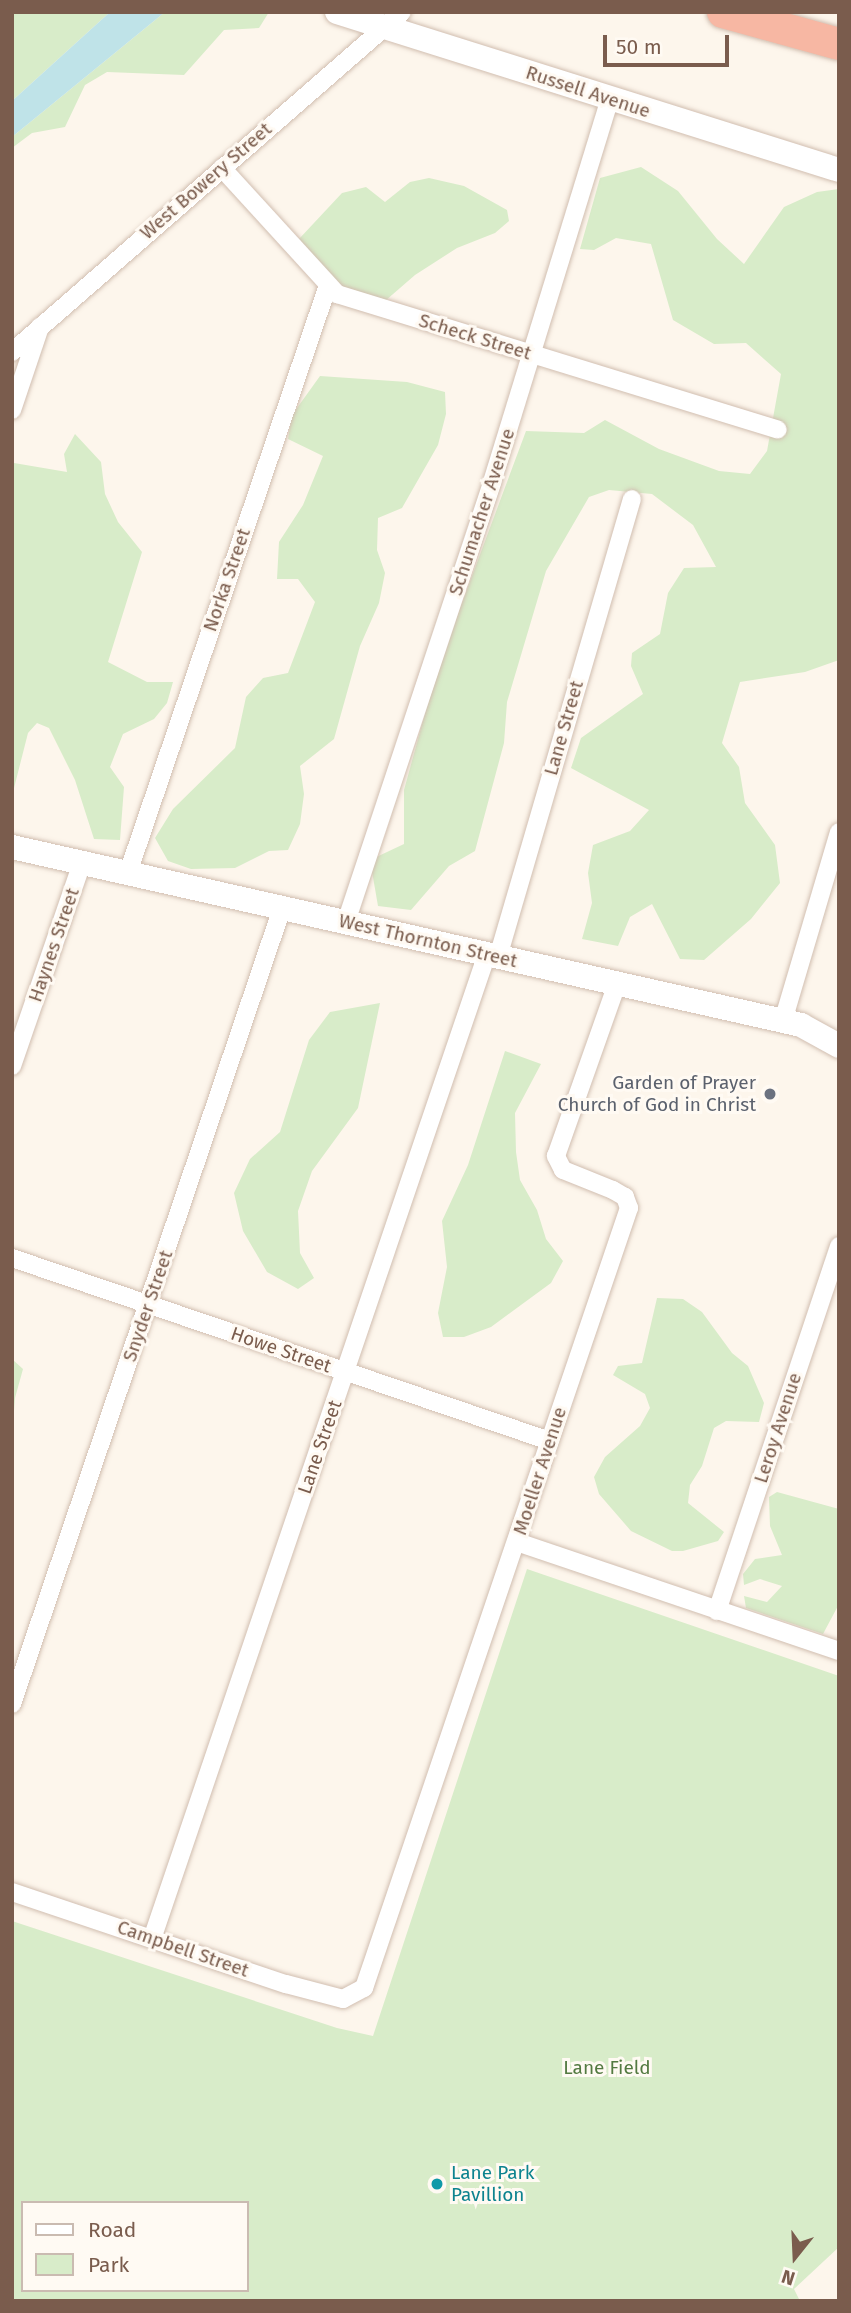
<!DOCTYPE html>
<style>
body{margin:0}
#map{position:relative;width:851px;height:2313px;overflow:hidden;background:#fdf6ec;font-family:"Fira Sans",sans-serif}
div>[style]{position:absolute}
.green>*{inset:0;background:#d8ecc9}
.water>*{inset:0;background:#bfe3e8}
.roads{filter:drop-shadow(0 0 2px #d1beb0) drop-shadow(0 0 2px #d1beb0)}
.street>*{height:18px;margin:-9px;padding:0 9px;transform-origin:9px;border-radius:9px;background:#fff}
.secondary>*{height:24px;margin:-12px;padding:0 12px;transform-origin:12px;border-radius:12px;background:#fff}
.highway>*{height:32px;margin:-16px;padding:0 16px;transform-origin:16px;border-radius:16px;background:#f7b7a3}
.dots>*{width:19px;height:19px;translate:-50% -50%;box-sizing:border-box;border:4px solid #fffaf3;border-radius:50%}
span{translate:-50% -50%;white-space:nowrap;text-align:center;line-height:1.15;-webkit-text-stroke:6px #fffaf3;paint-order:stroke}
.street-label{font-size:19px;color:#7a5c4d}
.worship-label{font-size:19px;color:#5b616d}
.right{translate:-100% -50%;text-align:right}
.park-label{font-size:19px;color:#537a41}
.culture-label{font-size:19px;color:#0d838f}
.left{translate:0 -50%;text-align:left}
.frame{position:absolute;inset:0;border:14px solid #7a5c4d;pointer-events:none}
.legend{position:absolute;left:21px;top:2201px;width:228px;height:91px;box-sizing:border-box;background:#fffaf3;border:2px solid #cabbb1;margin:0;padding:9px 12px;list-style:none;font-size:21px;color:#7a5c4d}
.legend li{display:flex;align-items:center;gap:14px;height:35px}
.legend b{width:35px;border:2px solid #cabbb1}
.north{position:absolute;left:760px;top:2222px;width:70px;height:70px;-webkit-text-stroke:5px #fffaf3;paint-order:stroke;rotate:198deg;font-size:19px;font-weight:700;line-height:28px;text-align:center;color:#7a5c4d}
.north::after{content:'';display:block;margin:auto;width:24px;height:32px;background:#7a5c4d;clip-path:polygon(50% 0,100% 100%,50% 72%,0 100%)}
.scale{position:absolute;left:603px;top:35px;width:126px;height:32px;box-sizing:border-box;border:4px solid #7a5c4d;border-top:0;padding-left:9px;font-size:21px;line-height:24px;white-space:nowrap;color:#7a5c4d;-webkit-text-stroke:5px #fffaf3;paint-order:stroke}
</style>
<div id="map">
<div class="green">
<i style="clip-path:polygon(12px 12px,110px 12px,12px 101px)"></i>
<i style="clip-path:polygon(165px 12px,269px 12px,259px 28px,224px 30px,184px 75px,107px 72px,85px 85px,65px 127px,32px 133px,12px 148px,12px 137px)"></i>
<i style="clip-path:polygon(641px 167px,678px 191px,717px 239px,744px 264px,784px 207px,817px 192px,839px 189px,839px 660px,805px 672px,740px 682px,722px 743px,739px 767px,745px 803px,775px 845px,780px 883px,751px 919px,704px 960px,680px 959px,652px 904px,630px 917px,618px 946px,582px 939px,592px 903px,588px 873px,593px 845px,630px 831px,649px 810px,571px 768px,581px 738px,643px 694px,631px 666px,632px 653px,660px 634px,668px 593px,684px 568px,716px 567px,693px 525px,652px 494px,609px 490px,589px 497px,546px 571px,507px 702px,504px 743px,475px 851px,449px 866px,411px 910px,378px 906px,370px 860px,404px 844px,404px 790px,437px 670px,526px 431px,584px 433px,605px 420px,659px 449px,719px 471px,750px 474px,767px 451px,781px 374px,746px 343px,714px 344px,673px 320px,651px 244px,616px 238px,594px 250px,580px 249px,600px 178px)"></i>
<i style="clip-path:polygon(429px 178px,464px 186px,507px 210px,509px 221px,495px 233px,457px 248px,415px 275px,385px 301px,344px 290px,299px 239px,342px 193px,366px 187px,385px 202px,410px 182px)"></i>
<i style="clip-path:polygon(320px 376px,407px 382px,445px 392px,446px 414px,438px 445px,402px 508px,378px 518px,377px 550px,385px 573px,379px 603px,360px 646px,334px 739px,300px 766px,304px 794px,300px 824px,288px 850px,269px 851px,235px 868px,191px 869px,168px 861px,155px 838px,173px 809px,235px 748px,246px 697px,263px 678px,288px 673px,315px 602px,298px 579px,277px 579px,279px 542px,303px 505px,323px 456px,288px 439px,292px 415px)"></i>
<i style="clip-path:polygon(75px 434px,101px 462px,105px 494px,118px 522px,142px 552px,108px 662px,147px 682px,173px 682px,167px 703px,154px 719px,123px 734px,110px 767px,124px 787px,120px 840px,94px 839px,75px 780px,49px 728px,37px 723px,28px 733px,12px 796px,12px 471px,14px 463px,67px 472px,64px 454px)"></i>
<i style="clip-path:polygon(380px 1003px,358px 1108px,312px 1171px,298px 1211px,300px 1253px,314px 1278px,298px 1289px,267px 1272px,243px 1231px,234px 1193px,250px 1159px,280px 1132px,309px 1040px,330px 1012px)"></i>
<i style="clip-path:polygon(505px 1051px,541px 1064px,515px 1113px,516px 1152px,520px 1180px,537px 1210px,546px 1239px,563px 1261px,551px 1283px,491px 1327px,464px 1337px,443px 1337px,438px 1313px,447px 1267px,442px 1221px,468px 1165px)"></i>
<i style="clip-path:polygon(657px 1298px,683px 1299px,702px 1312px,732px 1353px,748px 1366px,764px 1403px,759px 1422px,726px 1421px,714px 1428px,702px 1466px,690px 1485px,688px 1503px,724px 1532px,718px 1541px,683px 1551px,672px 1551px,631px 1531px,599px 1494px,594px 1477px,605px 1457px,640px 1426px,650px 1408px,645px 1394px,613px 1375px,618px 1366px,642px 1363px)"></i>
<i style="clip-path:polygon(12px 1359px,23px 1369px,15px 1398px,12px 1437px)"></i>
<i style="clip-path:polygon(777px 1492px,839px 1509px,839px 1604px,823px 1634px,746px 1608px,744px 1596px,767px 1602px,782px 1586px,760px 1579px,744px 1585px,743px 1574px,755px 1559px,782px 1555px,770px 1526px,769px 1497px)"></i>
<i style="clip-path:polygon(evenodd,527px 1569px,839px 1676px,839px 2247px,794px 2289px,800px 2301px,12px 2301px,12px 1921px,337px 2028px,373px 2036px,527px 1569px,23px 2203px,247px 2203px,247px 2290px,23px 2290px,23px 2203px)"></i>
</div>
<div class="water">
<i style="clip-path:polygon(110px 12px,165px 12px,12px 137px,12px 101px)"></i>
</div>
<div class="roads">
<div class="street">
<i style="left:222px;top:168px;width:171px;rotate:47.6deg"></i>
<i style="left:337px;top:294px;width:461px;rotate:17.1deg"></i>
<i style="left:12px;top:352px;width:517px;rotate:-41.08deg"></i>
<i style="left:12px;top:410px;width:88px;rotate:-71.4deg"></i>
<i style="left:128px;top:873px;width:618px;rotate:-71.21deg"></i>
<i style="left:346px;top:922px;width:464px;rotate:-71.6deg"></i>
<i style="left:492px;top:482px;width:401px;rotate:-72.9deg"></i>
<i style="left:498px;top:957px;width:477px;rotate:-73.7deg"></i>
<i style="left:783px;top:1021px;width:197px;rotate:-73.5deg"></i>
<i style="left:12px;top:1066px;width:215px;rotate:-71deg"></i>
<i style="left:12px;top:1258px;width:568px;rotate:18.79deg"></i>
<i style="left:517px;top:1542px;width:340px;rotate:18.7deg"></i>
<i style="left:717px;top:1611px;width:385px;rotate:-71.5deg"></i>
<i style="left:12px;top:1704px;width:841px;rotate:-71.26deg"></i>
<i style="left:12px;top:1892px;width:289px;rotate:18.6deg"></i>
<i style="left:286px;top:1984px;width:59px;rotate:14.7deg"></i>
<i style="left:343px;top:1999px;width:24px;rotate:-28deg"></i>
<i style="left:364px;top:1988px;width:824px;rotate:-71.24deg"></i>
<i style="left:629px;top:1208px;width:12px;rotate:-110deg"></i>
<i style="left:625px;top:1197px;width:14px;rotate:-150deg"></i>
<i style="left:613px;top:1190px;width:54px;rotate:-158.2deg"></i>
<i style="left:563px;top:1170px;width:16px;rotate:-117deg"></i>
<i style="left:556px;top:1156px;width:182px;rotate:-70.5deg"></i>
<i style="left:152px;top:1939px;width:1040px;rotate:-71.22deg"></i>
</div>
<div class="secondary">
<i style="left:337px;top:12px;width:526px;rotate:17.47deg"></i>
<i style="left:12px;top:847px;width:809px;rotate:12.71deg"></i>
<i style="left:801px;top:1025px;width:43px;rotate:28.9deg"></i>
</div>
<div class="highway">
<i style="left:723px;top:12px;width:120px;rotate:15.4deg"></i>
</div>
</div>
<div class="dots">
<i style="left:770px;top:1094px;background:#6b7280"></i>
<i style="left:437px;top:2184px;background:#0f9aa8"></i>
</div>
<div class="street-label">
<span style="left:588px;top:92px;rotate:18deg">Russell Avenue</span>
<span style="left:206px;top:181px;rotate:-41deg">West Bowery Street</span>
<span style="left:475px;top:337px;rotate:17deg">Scheck Street</span>
<span style="left:482px;top:512px;rotate:-72deg">Schumacher Avenue</span>
<span style="left:227px;top:580px;rotate:-71deg">Norka Street</span>
<span style="left:564px;top:728px;rotate:-74deg">Lane Street</span>
<span style="left:428px;top:941px;rotate:13deg">West Thornton Street</span>
<span style="left:54px;top:945px;rotate:-71deg">Haynes Street</span>
<span style="left:148px;top:1306px;rotate:-71deg">Snyder Street</span>
<span style="left:281px;top:1350px;rotate:19deg">Howe Street</span>
<span style="left:778px;top:1428px;rotate:-72deg">Leroy Avenue</span>
<span style="left:320px;top:1447px;rotate:-71deg">Lane Street</span>
<span style="left:540px;top:1471px;rotate:-72deg">Moeller Avenue</span>
<span style="left:183px;top:1949px;rotate:19deg">Campbell Street</span>
</div>
<div class="worship-label">
<span class="right" style="left:756px;top:1094px">Garden of Prayer<br>Church of God in Christ</span>
</div>
<div class="park-label">
<span style="left:607px;top:2068px">Lane Field</span>
</div>
<div class="culture-label">
<span class="left" style="left:451px;top:2184px">Lane Park<br>Pavillion</span>
</div>
<div class="frame"></div>
<ul class="legend">
<li><b style="height:9px;background:#fff"></b>Road</li>
<li><b style="height:19px;background:#d8ecc9"></b>Park</li>
</ul>
<div class="north">N</div>
<div class="scale">50 m</div>
</div>
